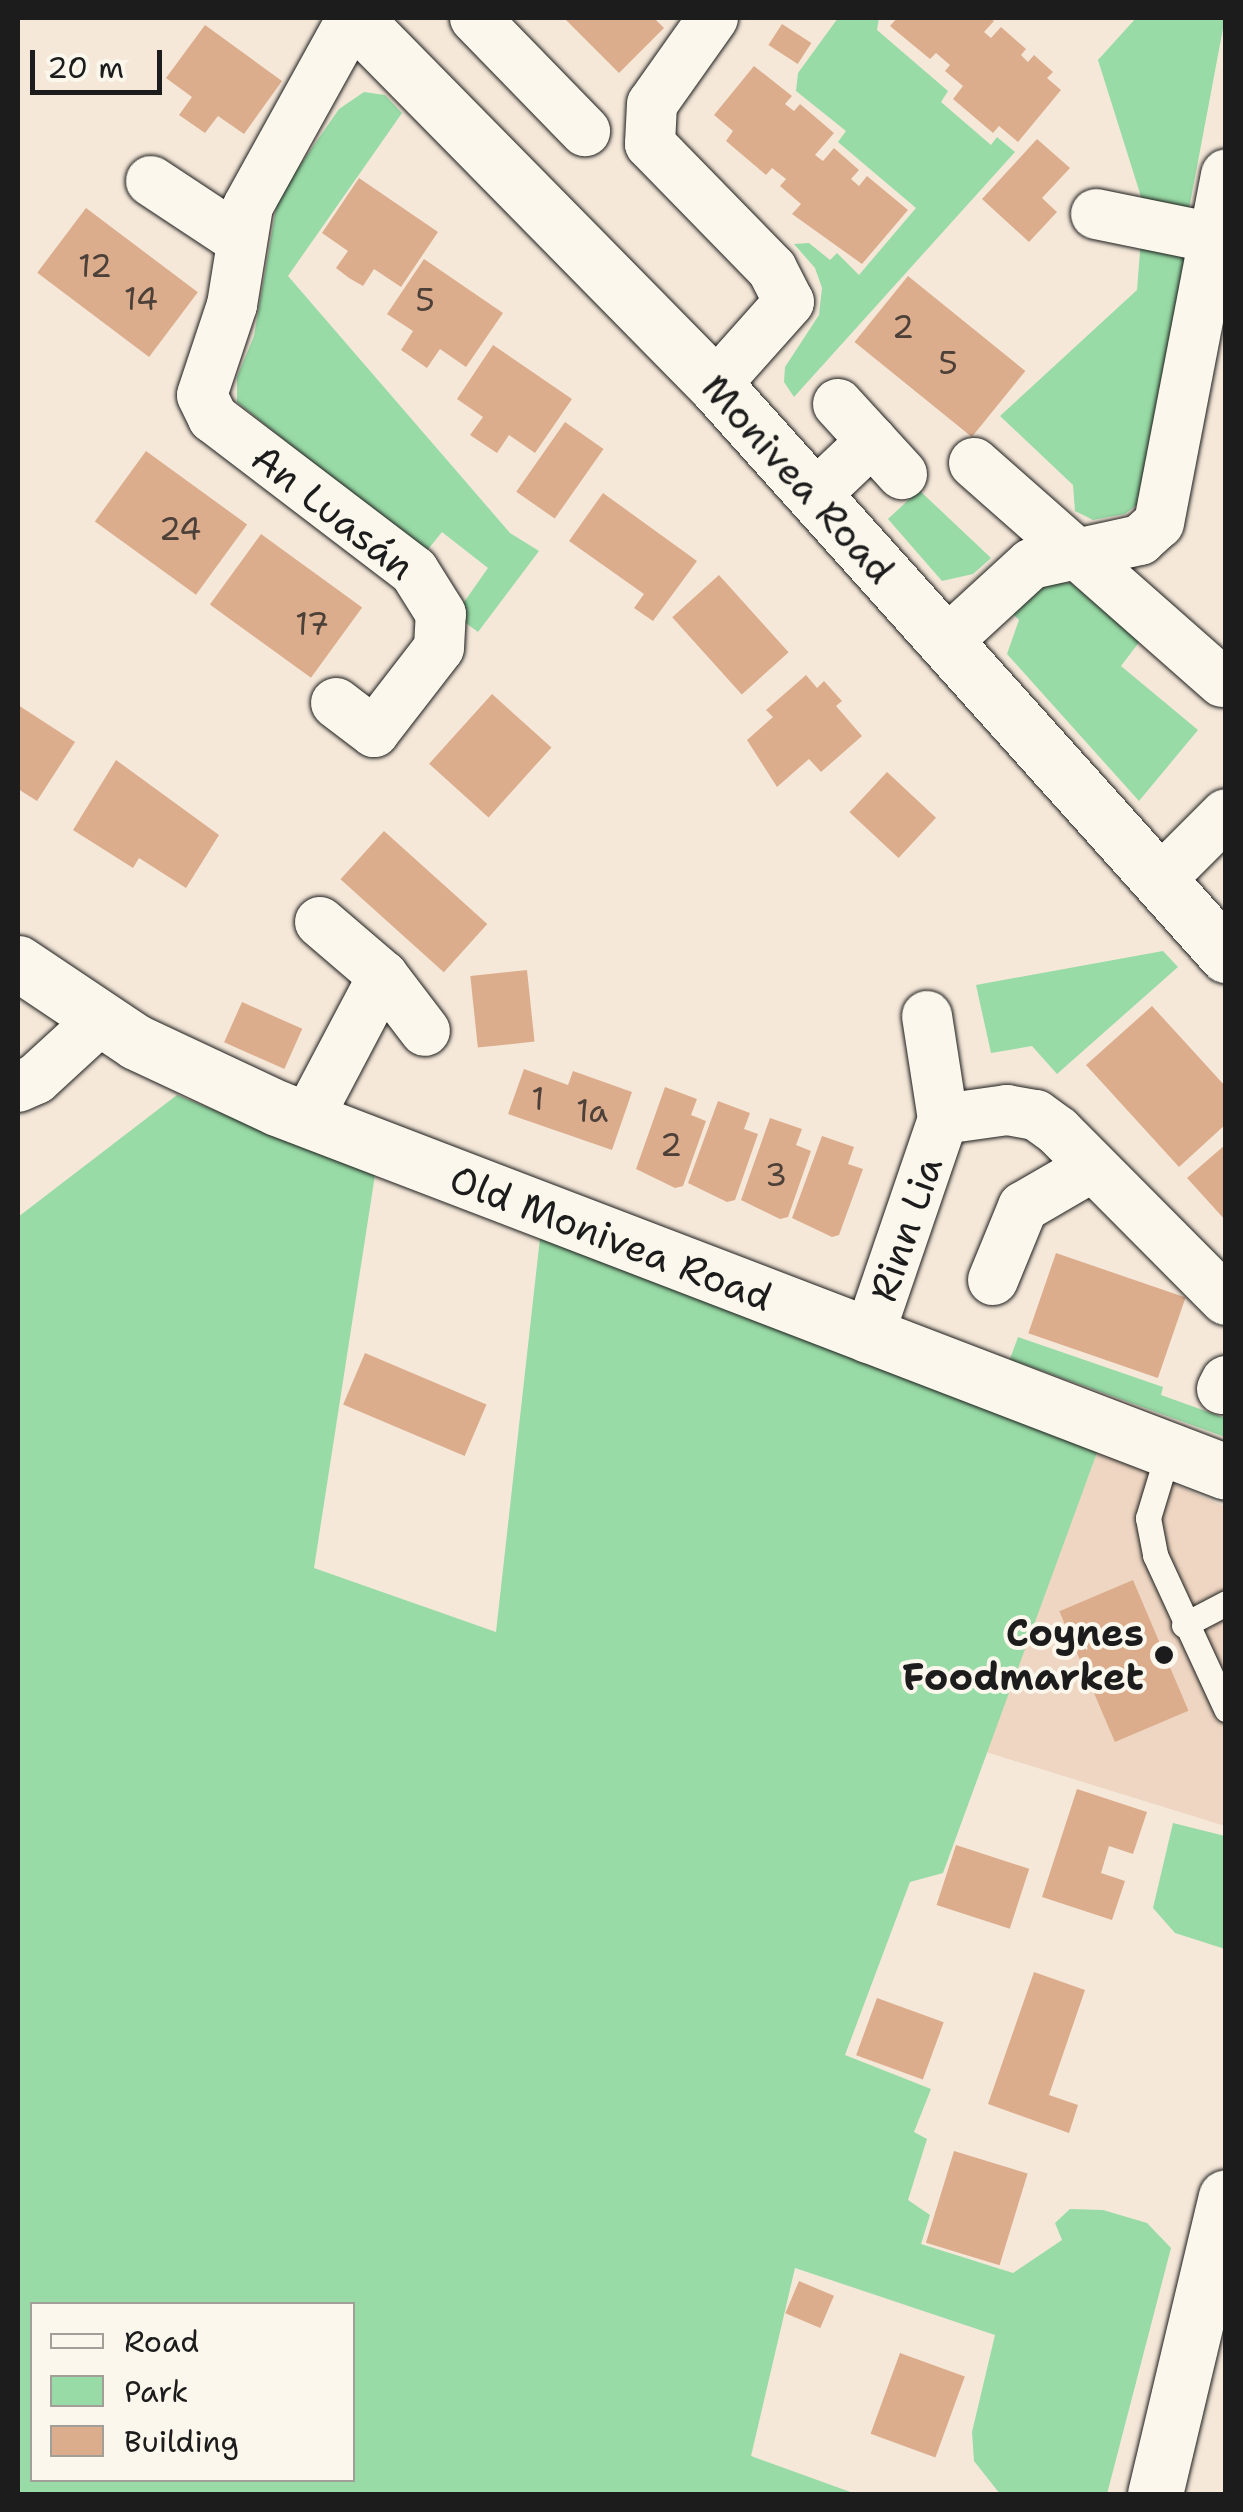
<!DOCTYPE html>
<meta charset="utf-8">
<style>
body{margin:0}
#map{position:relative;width:1243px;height:2512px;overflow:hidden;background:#f5e8d9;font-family:"Shantell Sans",sans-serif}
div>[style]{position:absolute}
.built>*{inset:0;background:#eed6c2}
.green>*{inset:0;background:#98dba6}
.building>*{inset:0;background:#dcad8d;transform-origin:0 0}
.roads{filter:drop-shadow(0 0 2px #1c1c1c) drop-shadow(0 0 2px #1c1c1c)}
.service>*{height:25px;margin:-12.5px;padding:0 12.5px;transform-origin:12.5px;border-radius:12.5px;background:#fbf7ec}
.minor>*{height:50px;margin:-25px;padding:0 25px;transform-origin:25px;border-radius:25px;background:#fbf7ec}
.tertiary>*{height:55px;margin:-27.5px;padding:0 27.5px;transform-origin:27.5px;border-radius:27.5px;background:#fbf7ec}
.secondary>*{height:55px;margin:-27.5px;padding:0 27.5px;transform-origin:27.5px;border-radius:27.5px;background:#fbf7ec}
.dots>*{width:28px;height:28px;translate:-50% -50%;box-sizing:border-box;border:5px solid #fbf7ec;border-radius:50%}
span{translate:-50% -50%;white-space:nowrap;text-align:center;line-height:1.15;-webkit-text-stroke:8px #fbf7ec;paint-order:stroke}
.number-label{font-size:32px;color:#4c4038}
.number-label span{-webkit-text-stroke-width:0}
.street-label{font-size:38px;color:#1c1c1c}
.poi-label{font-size:38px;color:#1c1c1c;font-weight:700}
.right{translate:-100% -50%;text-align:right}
.frame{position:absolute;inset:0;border:20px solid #1c1c1c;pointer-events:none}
.legend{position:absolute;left:30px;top:2302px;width:325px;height:180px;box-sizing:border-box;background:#fbf7ec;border:2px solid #a29f99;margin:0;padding:12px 18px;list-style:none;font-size:30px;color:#1c1c1c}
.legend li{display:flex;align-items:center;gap:20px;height:50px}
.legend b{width:50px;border:2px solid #a29f99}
.scale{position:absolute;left:30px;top:50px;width:132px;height:45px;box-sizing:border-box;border:5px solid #1c1c1c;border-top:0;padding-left:12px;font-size:30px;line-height:35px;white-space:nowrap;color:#1c1c1c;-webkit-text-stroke:8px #fbf7ec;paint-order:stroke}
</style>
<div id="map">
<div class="built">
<i style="clip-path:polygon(1098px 1450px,1225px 1507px,1225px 1826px,986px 1752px)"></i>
</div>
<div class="green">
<i style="clip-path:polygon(838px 18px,879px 18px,877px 30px,948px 91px,941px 102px,991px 145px,997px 137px,1015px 152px,794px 397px,784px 382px,785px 367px,819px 315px,822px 288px,815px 268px,794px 244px,809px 243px,830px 260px,837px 253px,859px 275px,916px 208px,838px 142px,846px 131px,796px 91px,798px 73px)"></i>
<i style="clip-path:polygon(1136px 18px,1225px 18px,1189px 209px,1143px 203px,1098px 60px)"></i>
<i style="clip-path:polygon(364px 92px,385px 95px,402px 113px,288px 276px,510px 533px,539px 551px,478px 632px,455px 615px,488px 568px,442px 532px,425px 553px,237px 402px,237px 377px,254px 336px,278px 197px,339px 109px)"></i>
<i style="clip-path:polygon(1141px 239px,1184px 254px,1185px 263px,1142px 501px,1125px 514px,1093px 520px,1075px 511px,1073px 485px,1000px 416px,1137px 290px)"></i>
<i style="clip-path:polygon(919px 490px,991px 558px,973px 574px,942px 581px,888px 519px)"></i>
<i style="clip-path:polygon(1040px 583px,1071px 583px,1140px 641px,1121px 666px,1198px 730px,1139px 801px,1007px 654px,1019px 620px,1010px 611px)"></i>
<i style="clip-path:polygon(1163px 951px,1178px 967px,1057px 1074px,1032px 1046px,991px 1053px,976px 985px)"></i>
<i style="clip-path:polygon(evenodd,177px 1095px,375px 1175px,314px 1568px,496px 1632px,540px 1238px,1098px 1450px,943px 1873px,910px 1882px,845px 2055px,931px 2089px,914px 2132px,927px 2139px,908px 2200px,930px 2215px,921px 2244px,1013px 2273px,1062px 2240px,1055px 2223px,1070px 2209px,1103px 2210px,1147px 2223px,1171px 2248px,1107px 2494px,1000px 2494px,974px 2461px,972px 2432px,995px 2335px,795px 2268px,751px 2456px,856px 2494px,18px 2494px,18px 1217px,177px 1095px,32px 2304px,352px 2304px,352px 2480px,32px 2480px,32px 2304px)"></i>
<i style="clip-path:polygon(1018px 1337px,1163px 1387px,1161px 1395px,1225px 1418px,1225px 1437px,1010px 1359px)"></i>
<i style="clip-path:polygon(1173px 1823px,1225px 1836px,1225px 1949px,1175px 1933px,1153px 1908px)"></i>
</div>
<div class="building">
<i style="clip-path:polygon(564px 18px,654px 18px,664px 28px,619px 73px)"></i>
<i style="clip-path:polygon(897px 18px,989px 18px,994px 21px,984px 32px,991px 38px,1001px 27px,1026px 49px,1021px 55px,1028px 62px,1034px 55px,1053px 72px,1047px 78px,1061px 90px,1018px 142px,999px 126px,993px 133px,953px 99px,963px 86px,945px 71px,950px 65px,936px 53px,930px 59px,890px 26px)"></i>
<i style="left:782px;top:24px;width:35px;height:25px;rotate:33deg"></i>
<i style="clip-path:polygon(205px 25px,282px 81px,244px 134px,218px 116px,205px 133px,179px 115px,192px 97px,166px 78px)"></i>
<i style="clip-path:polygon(754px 66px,792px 96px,785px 104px,794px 111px,800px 104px,834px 133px,815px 155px,823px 161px,834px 148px,859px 170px,851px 179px,859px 186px,867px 176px,908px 210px,862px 264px,792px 214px,801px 204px,780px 186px,786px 179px,772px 168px,766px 175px,726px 141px,733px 131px,714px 115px)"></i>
<i style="clip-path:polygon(1037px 139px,1070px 168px,1042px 198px,1057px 212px,1029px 242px,982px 199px)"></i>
<i style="clip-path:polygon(359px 178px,438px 232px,401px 287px,374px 269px,363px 286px,349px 278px,336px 268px,348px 251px,322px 233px)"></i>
<i style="left:86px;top:208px;width:140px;height:81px;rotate:37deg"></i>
<i style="clip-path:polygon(424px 259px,503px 313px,466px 367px,440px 349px,427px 368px,401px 350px,413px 331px,387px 314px)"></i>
<i style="left:908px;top:276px;width:151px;height:85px;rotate:39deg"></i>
<i style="clip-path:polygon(493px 345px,572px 399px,535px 453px,509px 435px,497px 453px,470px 435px,483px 417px,457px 399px)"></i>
<i style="left:565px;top:422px;width:47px;height:85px;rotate:35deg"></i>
<i style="left:146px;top:451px;width:125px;height:87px;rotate:36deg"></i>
<i style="clip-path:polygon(603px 493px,697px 561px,653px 621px,634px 608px,644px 594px,569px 541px)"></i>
<i style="left:261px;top:534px;width:125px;height:87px;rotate:36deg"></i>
<i style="left:719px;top:575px;width:104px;height:63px;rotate:48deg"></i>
<i style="clip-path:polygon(806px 675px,817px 688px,824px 681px,842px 701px,836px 706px,862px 736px,821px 772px,809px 759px,777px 787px,747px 740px,773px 717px,766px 710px)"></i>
<i style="left:492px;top:694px;width:80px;height:94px;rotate:42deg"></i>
<i style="clip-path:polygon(18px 705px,75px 742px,37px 801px,18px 789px)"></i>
<i style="clip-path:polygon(116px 760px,219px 835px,186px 888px,139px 858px,133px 868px,73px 830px)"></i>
<i style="left:887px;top:772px;width:67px;height:55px;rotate:43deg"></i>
<i style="left:384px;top:831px;width:139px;height:65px;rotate:42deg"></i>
<i style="left:527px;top:970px;width:72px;height:57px;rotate:84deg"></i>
<i style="left:242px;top:1002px;width:66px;height:44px;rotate:24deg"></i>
<i style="clip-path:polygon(1152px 1006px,1226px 1087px,1226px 1124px,1179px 1167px,1086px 1065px)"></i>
<i style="clip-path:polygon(524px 1069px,568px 1085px,573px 1071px,632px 1092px,612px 1150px,508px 1114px)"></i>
<i style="clip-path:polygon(665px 1087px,697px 1099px,691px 1115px,706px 1121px,683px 1186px,675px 1188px,636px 1169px)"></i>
<i style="clip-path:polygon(718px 1101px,750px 1113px,744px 1129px,758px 1134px,735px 1200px,727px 1202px,688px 1183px)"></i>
<i style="clip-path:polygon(770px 1118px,802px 1129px,796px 1145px,811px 1151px,788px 1217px,780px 1219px,741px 1200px)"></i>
<i style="clip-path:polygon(822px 1136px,854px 1147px,848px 1164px,863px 1169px,839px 1235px,832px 1237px,792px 1218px)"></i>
<i style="clip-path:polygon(1226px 1144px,1226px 1221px,1187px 1178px)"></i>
<i style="left:1056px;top:1253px;width:137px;height:85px;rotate:19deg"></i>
<i style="left:365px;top:1353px;width:132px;height:56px;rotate:23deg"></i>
<i style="left:1133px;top:1580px;width:142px;height:80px;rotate:67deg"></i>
<i style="clip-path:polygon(1077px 1789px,1147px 1812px,1133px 1854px,1109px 1846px,1101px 1873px,1125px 1881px,1112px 1920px,1042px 1897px)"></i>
<i style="left:956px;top:1845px;width:77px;height:63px;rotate:18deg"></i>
<i style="clip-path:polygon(1034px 1972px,1085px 1990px,1049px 2095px,1078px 2105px,1069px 2133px,988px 2104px)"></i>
<i style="left:877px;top:1998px;width:71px;height:61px;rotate:20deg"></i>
<i style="left:954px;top:2151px;width:77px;height:96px;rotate:17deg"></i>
<i style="left:799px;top:2281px;width:38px;height:35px;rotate:23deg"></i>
<i style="left:900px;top:2353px;width:69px;height:86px;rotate:20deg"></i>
</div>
<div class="roads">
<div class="service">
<i style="left:1168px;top:1452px;width:69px;rotate:106.9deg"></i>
<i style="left:1148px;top:1518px;width:38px;rotate:79deg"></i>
<i style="left:1155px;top:1555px;width:170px;rotate:65.2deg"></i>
<i style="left:1184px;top:1625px;width:47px;rotate:-27.6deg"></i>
</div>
<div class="minor">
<i style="left:475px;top:18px;width:158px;rotate:45.8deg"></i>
<i style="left:713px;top:18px;width:105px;rotate:125.3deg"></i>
<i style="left:652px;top:104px;width:40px;rotate:92.9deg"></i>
<i style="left:650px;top:144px;width:175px;rotate:45.7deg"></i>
<i style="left:772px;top:269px;width:37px;rotate:63deg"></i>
<i style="left:789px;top:302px;width:111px;rotate:131.7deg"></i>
<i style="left:151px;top:181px;width:105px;rotate:33.4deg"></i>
<i style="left:1096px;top:214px;width:120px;rotate:11.5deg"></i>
<i style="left:838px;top:404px;width:95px;rotate:47.6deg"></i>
<i style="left:974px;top:463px;width:331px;rotate:41.4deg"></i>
<i style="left:814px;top:496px;width:80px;rotate:-43.5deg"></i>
<i style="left:945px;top:643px;width:117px;rotate:-42.6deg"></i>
<i style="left:1031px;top:564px;width:112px;rotate:-12.4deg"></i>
<i style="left:1140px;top:540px;width:25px;rotate:-42deg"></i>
<i style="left:1159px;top:523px;width:355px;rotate:-79.1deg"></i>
<i style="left:336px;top:703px;width:48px;rotate:37.3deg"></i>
<i style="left:374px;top:732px;width:106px;rotate:-52.3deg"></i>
<i style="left:439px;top:648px;width:34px;rotate:-87deg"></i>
<i style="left:441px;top:614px;width:51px;rotate:-122.1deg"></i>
<i style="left:414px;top:571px;width:253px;rotate:-142.7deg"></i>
<i style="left:213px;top:418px;width:25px;rotate:-116deg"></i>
<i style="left:202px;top:395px;width:95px;rotate:-71.6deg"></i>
<i style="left:232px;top:305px;width:100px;rotate:-80.8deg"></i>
<i style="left:248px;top:206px;width:215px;rotate:-61deg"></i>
<i style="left:1158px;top:882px;width:96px;rotate:-45deg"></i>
<i style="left:383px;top:976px;width:69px;rotate:52.6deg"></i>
<i style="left:927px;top:1016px;width:104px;rotate:81.2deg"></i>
<i style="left:18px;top:1087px;width:20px;rotate:-24deg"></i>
<i style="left:36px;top:1079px;width:86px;rotate:-42.6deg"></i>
<i style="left:307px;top:1120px;width:163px;rotate:-62.2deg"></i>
<i style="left:383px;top:976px;width:83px;rotate:-139.4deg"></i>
<i style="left:993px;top:1280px;width:79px;rotate:-67.7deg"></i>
<i style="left:1023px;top:1207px;width:80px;rotate:-30.1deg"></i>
<i style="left:868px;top:1338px;width:231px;rotate:-71.1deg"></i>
<i style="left:943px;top:1119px;width:65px;rotate:-8deg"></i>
<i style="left:1007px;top:1110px;width:29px;rotate:10deg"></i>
<i style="left:1036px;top:1115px;width:27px;rotate:36deg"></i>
<i style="left:1058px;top:1131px;width:238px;rotate:45.2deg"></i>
<i style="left:1222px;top:1389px;width:9px;rotate:-63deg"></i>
</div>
<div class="tertiary">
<i style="left:18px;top:963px;width:142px;rotate:33.8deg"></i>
<i style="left:136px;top:1042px;width:156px;rotate:25.1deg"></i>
<i style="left:277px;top:1108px;width:1016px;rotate:20.98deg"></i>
<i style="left:1155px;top:2494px;width:305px;rotate:-76.6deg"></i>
</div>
<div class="secondary">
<i style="left:354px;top:18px;width:515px;rotate:45.47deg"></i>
<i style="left:715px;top:385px;width:766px;rotate:48.12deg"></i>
</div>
</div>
<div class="dots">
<i style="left:1164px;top:1655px;background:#1c1c1c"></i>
</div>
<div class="number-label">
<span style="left:95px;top:266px">12</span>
<span style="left:141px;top:299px">14</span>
<span style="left:425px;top:300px">5</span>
<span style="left:903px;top:327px">2</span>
<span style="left:948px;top:363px">5</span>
<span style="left:180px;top:529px">24</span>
<span style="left:312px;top:624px">17</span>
<span style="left:538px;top:1099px">1</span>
<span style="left:592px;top:1111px">1a</span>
<span style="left:671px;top:1145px">2</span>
<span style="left:776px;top:1175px">3</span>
</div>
<div class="street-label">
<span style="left:798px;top:479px;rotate:48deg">Monivea Road</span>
<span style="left:333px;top:512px;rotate:38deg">An Luasán</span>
<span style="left:906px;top:1229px;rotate:-71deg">Rinn Lia</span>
<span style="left:611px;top:1238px;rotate:21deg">Old Monivea Road</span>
</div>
<div class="poi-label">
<span class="right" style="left:1144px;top:1655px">Coynes<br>Foodmarket</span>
</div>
<div class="frame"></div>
<ul class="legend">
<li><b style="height:12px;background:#fbf7ec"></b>Road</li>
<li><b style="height:28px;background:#98dba6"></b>Park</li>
<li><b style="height:28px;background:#dcad8d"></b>Building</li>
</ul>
<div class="scale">20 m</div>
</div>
